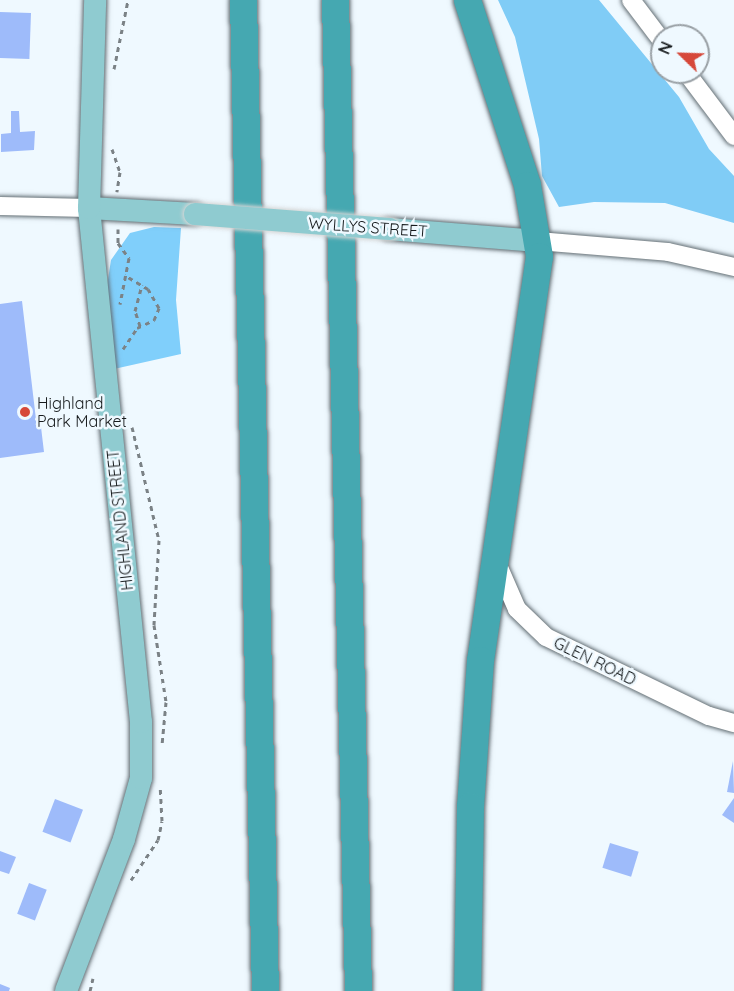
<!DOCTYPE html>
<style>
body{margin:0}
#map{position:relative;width:734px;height:991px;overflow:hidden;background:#eff9ff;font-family:Quicksand,sans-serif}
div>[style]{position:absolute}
.green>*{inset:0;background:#80cffb}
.forest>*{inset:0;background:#80ccf6}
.building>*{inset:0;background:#9ebbfa;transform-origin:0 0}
.path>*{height:3px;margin-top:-1.5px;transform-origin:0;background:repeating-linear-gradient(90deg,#7b8286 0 4.5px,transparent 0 9px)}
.roads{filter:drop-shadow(0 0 2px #646f75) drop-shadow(0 0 2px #646f75)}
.minor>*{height:18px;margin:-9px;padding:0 9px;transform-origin:9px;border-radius:9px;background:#fff}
.major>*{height:22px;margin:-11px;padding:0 11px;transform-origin:11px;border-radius:11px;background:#8fcbd0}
.highway>*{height:27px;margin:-13.5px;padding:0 13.5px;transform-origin:13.5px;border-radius:13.5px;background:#45a8b1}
.bridges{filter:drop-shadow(0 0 2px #d5d6d6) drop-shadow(0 0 2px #d5d6d6)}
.major-bridge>*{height:22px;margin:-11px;padding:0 11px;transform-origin:11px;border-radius:11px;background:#8fcbd0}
.dots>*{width:16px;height:16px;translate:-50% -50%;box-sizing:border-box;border:3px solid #eff9ff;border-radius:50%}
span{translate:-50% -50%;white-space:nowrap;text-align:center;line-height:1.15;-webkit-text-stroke:5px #eff9ff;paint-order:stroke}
.street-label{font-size:16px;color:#171b1d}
.poi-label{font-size:16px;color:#171b1d}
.left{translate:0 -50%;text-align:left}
.north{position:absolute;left:650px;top:24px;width:60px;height:60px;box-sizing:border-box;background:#eff9ff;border:2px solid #99a0a5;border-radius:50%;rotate:293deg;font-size:16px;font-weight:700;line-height:24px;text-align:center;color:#171b1d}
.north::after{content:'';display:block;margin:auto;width:21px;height:27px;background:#d6483a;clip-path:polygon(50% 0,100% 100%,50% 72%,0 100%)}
</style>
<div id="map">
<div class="green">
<i style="clip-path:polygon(154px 227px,181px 228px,176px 300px,181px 354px,114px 369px,107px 286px,111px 260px,130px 233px)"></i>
</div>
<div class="forest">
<i style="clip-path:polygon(498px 0,599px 0,679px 97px,709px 149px,734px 176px,734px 223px,665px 203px,594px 202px,559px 207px,542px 176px,539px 139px,515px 37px)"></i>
</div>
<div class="building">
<i style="left:0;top:12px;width:31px;height:46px;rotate:2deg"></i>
<i style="clip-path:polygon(11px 111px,19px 111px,20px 132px,35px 131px,34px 150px,1px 152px,1px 134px,11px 133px)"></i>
<i style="clip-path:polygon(22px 301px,37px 428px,41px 427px,44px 452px,0 458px,0 304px)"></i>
<i style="clip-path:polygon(733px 761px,734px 793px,727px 792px)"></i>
<i style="clip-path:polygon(734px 798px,734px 823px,722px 815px)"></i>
<i style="left:55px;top:799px;width:30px;height:35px;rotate:21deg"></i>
<i style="left:610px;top:843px;width:30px;height:26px;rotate:17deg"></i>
<i style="clip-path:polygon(0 851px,16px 857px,9px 874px,0 871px)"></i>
<i style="left:29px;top:883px;width:19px;height:33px;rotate:21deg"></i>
<i style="clip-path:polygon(0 984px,10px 988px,9px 991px,0 991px)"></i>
</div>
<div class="path">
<i style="left:114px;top:69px;width:70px;rotate:-78.5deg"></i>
<i style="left:112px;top:149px;width:24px;rotate:71deg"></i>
<i style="left:120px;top:172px;width:20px;rotate:99deg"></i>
<i style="left:118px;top:229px;width:14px;rotate:90deg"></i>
<i style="left:118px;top:243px;width:19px;rotate:54deg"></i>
<i style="left:129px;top:258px;width:47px;rotate:101.1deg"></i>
<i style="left:140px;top:326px;width:16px;rotate:-108deg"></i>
<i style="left:135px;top:311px;width:27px;rotate:-75deg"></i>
<i style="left:123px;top:349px;width:25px;rotate:-56deg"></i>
<i style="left:137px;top:328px;width:19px;rotate:-25deg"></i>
<i style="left:154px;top:320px;width:13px;rotate:-67deg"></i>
<i style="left:159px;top:308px;width:22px;rotate:-120deg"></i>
<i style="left:148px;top:289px;width:27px;rotate:-149deg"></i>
<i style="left:132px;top:427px;width:116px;rotate:76.6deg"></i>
<i style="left:159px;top:540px;width:85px;rotate:93.4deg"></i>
<i style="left:154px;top:625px;width:78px;rotate:81.1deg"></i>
<i style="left:166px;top:702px;width:43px;rotate:95.3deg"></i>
<i style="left:131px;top:880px;width:48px;rotate:-56deg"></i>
<i style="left:158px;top:840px;width:19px;rotate:-78deg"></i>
<i style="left:162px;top:821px;width:33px;rotate:-93deg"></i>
<i style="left:90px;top:991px;width:13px;rotate:-77deg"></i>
</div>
<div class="roads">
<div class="minor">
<i style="left:631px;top:0;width:51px;rotate:52.9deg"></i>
<i style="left:686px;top:72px;width:80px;rotate:53.1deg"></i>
<i style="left:0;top:206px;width:89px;rotate:1.3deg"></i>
<i style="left:538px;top:241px;width:130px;rotate:4.8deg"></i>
<i style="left:668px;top:252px;width:68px;rotate:12.8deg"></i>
<i style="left:497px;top:563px;width:50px;rotate:66.5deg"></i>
<i style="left:517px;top:609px;width:40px;rotate:44deg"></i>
<i style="left:546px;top:637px;width:181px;rotate:25.9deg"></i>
<i style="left:709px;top:716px;width:26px;rotate:16deg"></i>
</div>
<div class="major">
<i style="left:89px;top:208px;width:106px;rotate:3.2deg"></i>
<i style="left:389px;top:229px;width:149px;rotate:4.6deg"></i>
<i style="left:66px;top:991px;width:163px;rotate:-69.1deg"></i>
<i style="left:124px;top:839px;width:63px;rotate:-74.4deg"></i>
<i style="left:141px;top:778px;width:56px;rotate:-90deg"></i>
<i style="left:141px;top:722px;width:517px;rotate:-95.78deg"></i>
<i style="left:89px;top:208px;width:208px;rotate:-88.3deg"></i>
</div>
<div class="highway">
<i style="left:243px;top:0;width:991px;rotate:88.73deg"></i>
<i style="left:335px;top:0;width:991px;rotate:88.67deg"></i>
<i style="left:467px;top:0;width:194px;rotate:72deg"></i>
<i style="left:527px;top:185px;width:72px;rotate:80.4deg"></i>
<i style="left:539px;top:256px;width:408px;rotate:98.3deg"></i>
<i style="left:480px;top:660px;width:146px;rotate:93.9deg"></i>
<i style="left:470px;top:806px;width:185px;rotate:90.9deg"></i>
</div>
</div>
<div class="bridges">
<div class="major-bridge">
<i style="left:195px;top:214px;width:195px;rotate:4.4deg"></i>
</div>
</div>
<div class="dots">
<i style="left:25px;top:412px;background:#d6483a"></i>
</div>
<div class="street-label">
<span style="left:368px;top:227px;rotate:4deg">WYLLYS STREET</span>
<span style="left:120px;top:520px;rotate:-96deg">HIGHLAND STREET</span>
<span style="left:595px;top:661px;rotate:26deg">GLEN ROAD</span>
</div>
<div class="poi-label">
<span class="left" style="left:37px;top:412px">Highland<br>Park Market</span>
</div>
<div class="north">N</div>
</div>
